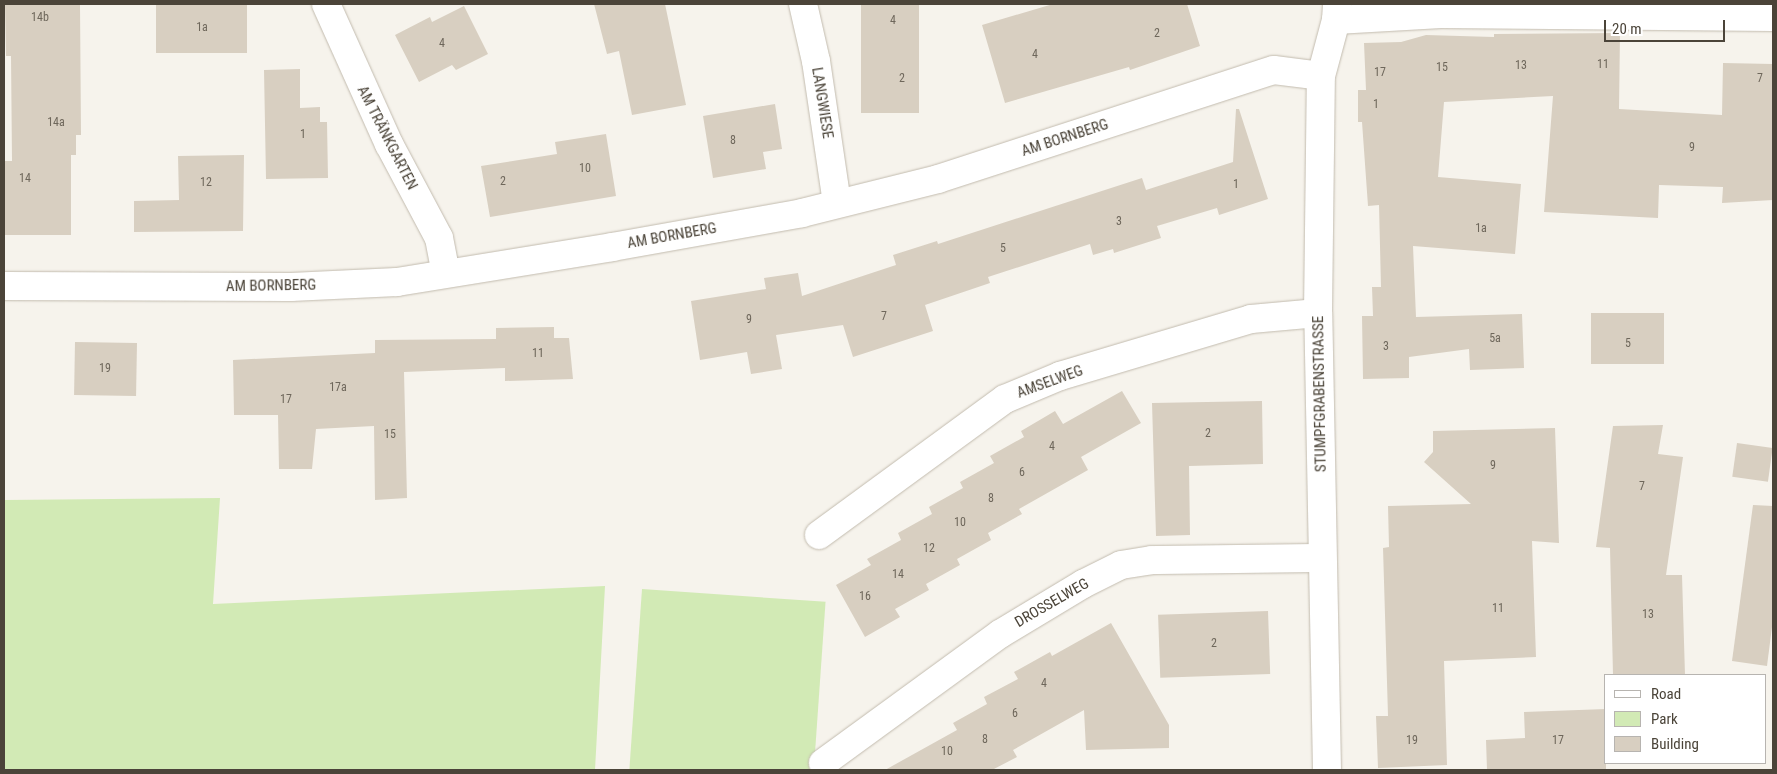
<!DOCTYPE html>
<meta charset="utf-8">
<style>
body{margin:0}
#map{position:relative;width:1777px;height:774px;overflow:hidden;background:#f6f3ec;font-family:"Roboto Condensed",sans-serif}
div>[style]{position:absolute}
.green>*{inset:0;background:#d2eab5;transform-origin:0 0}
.building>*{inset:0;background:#d8cfc1;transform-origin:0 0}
.roads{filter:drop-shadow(0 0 1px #c2bbae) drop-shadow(0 0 1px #c2bbae)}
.street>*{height:28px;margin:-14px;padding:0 14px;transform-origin:14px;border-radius:14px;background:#fff}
span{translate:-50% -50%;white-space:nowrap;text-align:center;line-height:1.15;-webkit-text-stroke:5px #fff;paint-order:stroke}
.number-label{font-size:12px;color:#6e675b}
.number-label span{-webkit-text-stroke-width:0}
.street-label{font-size:15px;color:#4b4439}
.frame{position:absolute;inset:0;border:5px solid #4b4439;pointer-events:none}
.legend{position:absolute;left:1604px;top:674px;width:162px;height:90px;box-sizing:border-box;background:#fff;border:1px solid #b7b4b0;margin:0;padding:6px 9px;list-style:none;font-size:15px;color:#4b4439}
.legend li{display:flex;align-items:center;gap:10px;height:25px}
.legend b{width:25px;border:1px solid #b7b4b0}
.scale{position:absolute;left:1604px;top:20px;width:121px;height:22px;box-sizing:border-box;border:2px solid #4b4439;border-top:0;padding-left:6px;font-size:15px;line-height:18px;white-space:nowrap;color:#4b4439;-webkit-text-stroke:4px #fff;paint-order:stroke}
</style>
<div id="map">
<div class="green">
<i style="clip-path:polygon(220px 498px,213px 604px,605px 586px,595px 770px,4px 770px,4px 500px)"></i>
<i style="left:642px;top:589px;width:184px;height:181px;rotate:4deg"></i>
</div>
<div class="building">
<i style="clip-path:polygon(5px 4px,80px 4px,81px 135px,76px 135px,76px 155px,71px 155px,71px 235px,4px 235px,4px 161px,12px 161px,11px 56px,6px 56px)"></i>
<i style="left:156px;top:4px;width:91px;height:49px"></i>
<i style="clip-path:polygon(594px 4px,665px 4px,686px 105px,632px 115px,619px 51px,607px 54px)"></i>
<i style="left:861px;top:4px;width:58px;height:109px"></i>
<i style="clip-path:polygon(1053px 4px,1187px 4px,1200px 46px,1130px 70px,1129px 67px,1005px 103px,982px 25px)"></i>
<i style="clip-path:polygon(464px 6px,488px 54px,456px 70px,452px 65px,419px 82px,395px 35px,430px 17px,432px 22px)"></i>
<i style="clip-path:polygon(1620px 33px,1619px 109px,1722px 115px,1723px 63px,1773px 64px,1773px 200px,1722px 203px,1723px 187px,1659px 185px,1658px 218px,1544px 212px,1553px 96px,1444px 102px,1438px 177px,1521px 184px,1515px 254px,1413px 246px,1416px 317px,1522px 314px,1524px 368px,1470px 370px,1469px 349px,1409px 357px,1409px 378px,1363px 379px,1362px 316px,1373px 316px,1372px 287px,1381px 287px,1379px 205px,1368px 206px,1362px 122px,1358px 122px,1358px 90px,1366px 90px,1364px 43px,1401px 42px,1426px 35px,1494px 37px,1494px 34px)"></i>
<i style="clip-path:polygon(300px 69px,300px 108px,320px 107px,320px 122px,327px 122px,328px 178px,266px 179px,264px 70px)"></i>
<i style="clip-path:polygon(775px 104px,782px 149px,763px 152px,766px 169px,713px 178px,703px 116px)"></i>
<i style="clip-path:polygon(1236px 109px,1239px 109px,1268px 199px,1219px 215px,1217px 208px,1157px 226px,1161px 238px,1114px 253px,1113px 249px,1093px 255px,1090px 244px,988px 277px,990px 283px,925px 305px,933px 331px,853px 357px,843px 325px,776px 335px,782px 369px,751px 374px,747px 352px,700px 360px,691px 301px,766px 289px,764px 278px,798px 273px,802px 296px,896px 265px,893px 255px,937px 241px,938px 244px,1142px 178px,1146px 190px,1233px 162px)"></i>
<i style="clip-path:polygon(606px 134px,616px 196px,490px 217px,481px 166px,557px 154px,555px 142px)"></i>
<i style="clip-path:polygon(244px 155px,243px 231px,134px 232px,134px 201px,179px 200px,178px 156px)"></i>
<i style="left:1664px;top:313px;width:51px;height:73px;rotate:90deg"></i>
<i style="clip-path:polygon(554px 327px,554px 338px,569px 338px,573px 379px,505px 381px,505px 368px,404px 372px,407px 498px,375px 500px,374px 426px,316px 429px,312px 469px,279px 469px,278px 415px,234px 415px,233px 360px,375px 353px,375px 340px,496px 339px,496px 328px)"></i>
<i style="left:75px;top:342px;width:62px;height:53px;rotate:1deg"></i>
<i style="clip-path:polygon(1122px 391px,1141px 423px,1081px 457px,1088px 470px,1019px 509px,1022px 514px,988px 533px,991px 540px,957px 559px,960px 565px,926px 584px,929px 590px,895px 609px,900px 617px,865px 637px,836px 585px,871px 565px,867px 559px,901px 540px,898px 533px,932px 514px,929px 507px,963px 488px,960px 482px,994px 463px,990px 456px,1024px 437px,1021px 431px,1055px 411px,1063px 424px)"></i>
<i style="clip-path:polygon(1262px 401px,1263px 464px,1189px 466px,1190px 535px,1156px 536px,1152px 403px)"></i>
<i style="clip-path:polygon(1663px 425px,1658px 454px,1683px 457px,1666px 575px,1682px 575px,1685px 675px,1613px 675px,1610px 548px,1596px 547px,1613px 426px)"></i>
<i style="clip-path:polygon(1555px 428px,1559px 543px,1532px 541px,1536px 657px,1444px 661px,1447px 765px,1378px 768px,1376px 716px,1388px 716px,1383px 548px,1389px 547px,1388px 506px,1471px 504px,1424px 462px,1433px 452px,1433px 431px)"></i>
<i style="left:1737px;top:443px;width:36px;height:34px;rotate:8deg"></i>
<i style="clip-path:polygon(1753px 505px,1773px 506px,1773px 619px,1767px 666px,1732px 661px)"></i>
<i style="left:1268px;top:611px;width:63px;height:110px;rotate:88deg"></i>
<i style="clip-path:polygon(1111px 623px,1169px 725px,1169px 748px,1086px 750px,1084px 710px,1013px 750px,1017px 757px,992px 770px,885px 770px,957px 730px,953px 723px,987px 704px,984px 697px,1018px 679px,1014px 672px,1050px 652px,1052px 656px)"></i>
<i style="clip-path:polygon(1606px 709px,1606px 770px,1487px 770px,1486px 740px,1525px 738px,1524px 712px)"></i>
</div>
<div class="roads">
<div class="street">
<i style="left:326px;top:4px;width:154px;rotate:65.8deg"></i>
<i style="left:389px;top:144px;width:106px;rotate:62deg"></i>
<i style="left:439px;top:238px;width:36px;rotate:79deg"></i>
<i style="left:803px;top:4px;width:58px;rotate:77.2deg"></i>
<i style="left:816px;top:61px;width:144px;rotate:81.6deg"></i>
<i style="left:1336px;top:20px;width:105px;rotate:-3.3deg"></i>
<i style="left:1441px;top:14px;width:332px;rotate:0.5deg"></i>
<i style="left:4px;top:286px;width:287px;rotate:0.2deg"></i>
<i style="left:291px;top:287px;width:106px;rotate:-2.7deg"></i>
<i style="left:397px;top:282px;width:218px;rotate:-9.2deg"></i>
<i style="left:612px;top:247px;width:193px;rotate:-10.1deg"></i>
<i style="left:802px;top:213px;width:140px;rotate:-14deg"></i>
<i style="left:938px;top:179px;width:353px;rotate:-18deg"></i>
<i style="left:1274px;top:70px;width:47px;rotate:7.3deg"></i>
<i style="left:819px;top:535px;width:230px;rotate:-36.2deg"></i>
<i style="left:1005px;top:399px;width:60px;rotate:-22.7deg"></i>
<i style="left:1060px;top:376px;width:199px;rotate:-16.6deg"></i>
<i style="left:1251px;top:319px;width:67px;rotate:-5.1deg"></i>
<i style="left:823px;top:763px;width:219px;rotate:-36.1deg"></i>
<i style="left:1000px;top:634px;width:97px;rotate:-31.1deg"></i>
<i style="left:1083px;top:584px;width:42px;rotate:-26.6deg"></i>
<i style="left:1121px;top:565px;width:31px;rotate:-9deg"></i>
<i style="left:1152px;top:560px;width:170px;rotate:-0.7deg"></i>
<i style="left:1327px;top:770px;width:457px;rotate:-91.1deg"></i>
<i style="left:1318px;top:313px;width:237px;rotate:-89.3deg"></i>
<i style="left:1321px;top:76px;width:58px;rotate:-75deg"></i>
<i style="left:1336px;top:20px;width:16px;rotate:-86deg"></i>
</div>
</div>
<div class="number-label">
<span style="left:40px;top:18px">14b</span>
<span style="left:893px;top:21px">4</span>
<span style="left:202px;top:28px">1a</span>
<span style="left:1157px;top:34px">2</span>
<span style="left:442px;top:44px">4</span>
<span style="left:1035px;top:55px">4</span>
<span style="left:1603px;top:65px">11</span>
<span style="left:1521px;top:66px">13</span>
<span style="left:1442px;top:68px">15</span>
<span style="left:1380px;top:73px">17</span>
<span style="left:902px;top:79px">2</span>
<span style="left:1760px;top:79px">7</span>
<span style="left:1376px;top:105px">1</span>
<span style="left:56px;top:123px">14a</span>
<span style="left:303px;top:135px">1</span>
<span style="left:733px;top:141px">8</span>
<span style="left:1692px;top:148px">9</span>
<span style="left:585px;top:169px">10</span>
<span style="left:25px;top:179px">14</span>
<span style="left:503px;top:182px">2</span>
<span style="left:206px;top:183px">12</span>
<span style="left:1236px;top:185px">1</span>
<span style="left:1119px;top:222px">3</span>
<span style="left:1481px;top:229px">1a</span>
<span style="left:1003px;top:249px">5</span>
<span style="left:884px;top:317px">7</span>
<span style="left:749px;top:320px">9</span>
<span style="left:1495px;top:339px">5a</span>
<span style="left:1628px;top:344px">5</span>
<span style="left:1386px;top:347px">3</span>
<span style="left:538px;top:354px">11</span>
<span style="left:105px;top:369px">19</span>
<span style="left:338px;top:388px">17a</span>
<span style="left:286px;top:400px">17</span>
<span style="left:1208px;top:434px">2</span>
<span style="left:390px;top:435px">15</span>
<span style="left:1052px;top:447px">4</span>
<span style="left:1493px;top:466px">9</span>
<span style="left:1022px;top:473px">6</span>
<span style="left:1642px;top:487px">7</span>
<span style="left:991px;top:499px">8</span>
<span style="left:960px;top:523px">10</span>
<span style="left:929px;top:549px">12</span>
<span style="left:898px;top:575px">14</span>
<span style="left:865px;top:597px">16</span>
<span style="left:1498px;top:609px">11</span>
<span style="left:1648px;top:615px">13</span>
<span style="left:1214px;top:644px">2</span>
<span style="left:1044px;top:684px">4</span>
<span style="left:1015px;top:714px">6</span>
<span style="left:985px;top:740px">8</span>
<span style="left:1412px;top:741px">19</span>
<span style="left:1558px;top:741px">17</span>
<span style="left:947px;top:752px">10</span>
</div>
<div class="street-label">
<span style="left:822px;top:103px;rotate:81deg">LANGWIESE</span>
<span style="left:387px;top:138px;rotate:63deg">AM TRÄNKGARTEN</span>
<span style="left:1065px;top:138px;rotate:-18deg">AM BORNBERG</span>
<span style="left:672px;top:236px;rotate:-10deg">AM BORNBERG</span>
<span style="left:271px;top:286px;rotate:-1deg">AM BORNBERG</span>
<span style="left:1050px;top:382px;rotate:-20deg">AMSELWEG</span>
<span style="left:1320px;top:394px;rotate:-91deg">STUMPFGRABENSTRASSE</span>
<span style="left:1052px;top:603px;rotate:-30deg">DROSSELWEG</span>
</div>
<div class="frame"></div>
<ul class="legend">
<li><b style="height:6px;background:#fff"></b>Road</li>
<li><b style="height:14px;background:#d2eab5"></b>Park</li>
<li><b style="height:14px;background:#d8cfc1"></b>Building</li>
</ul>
<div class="scale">20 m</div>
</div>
